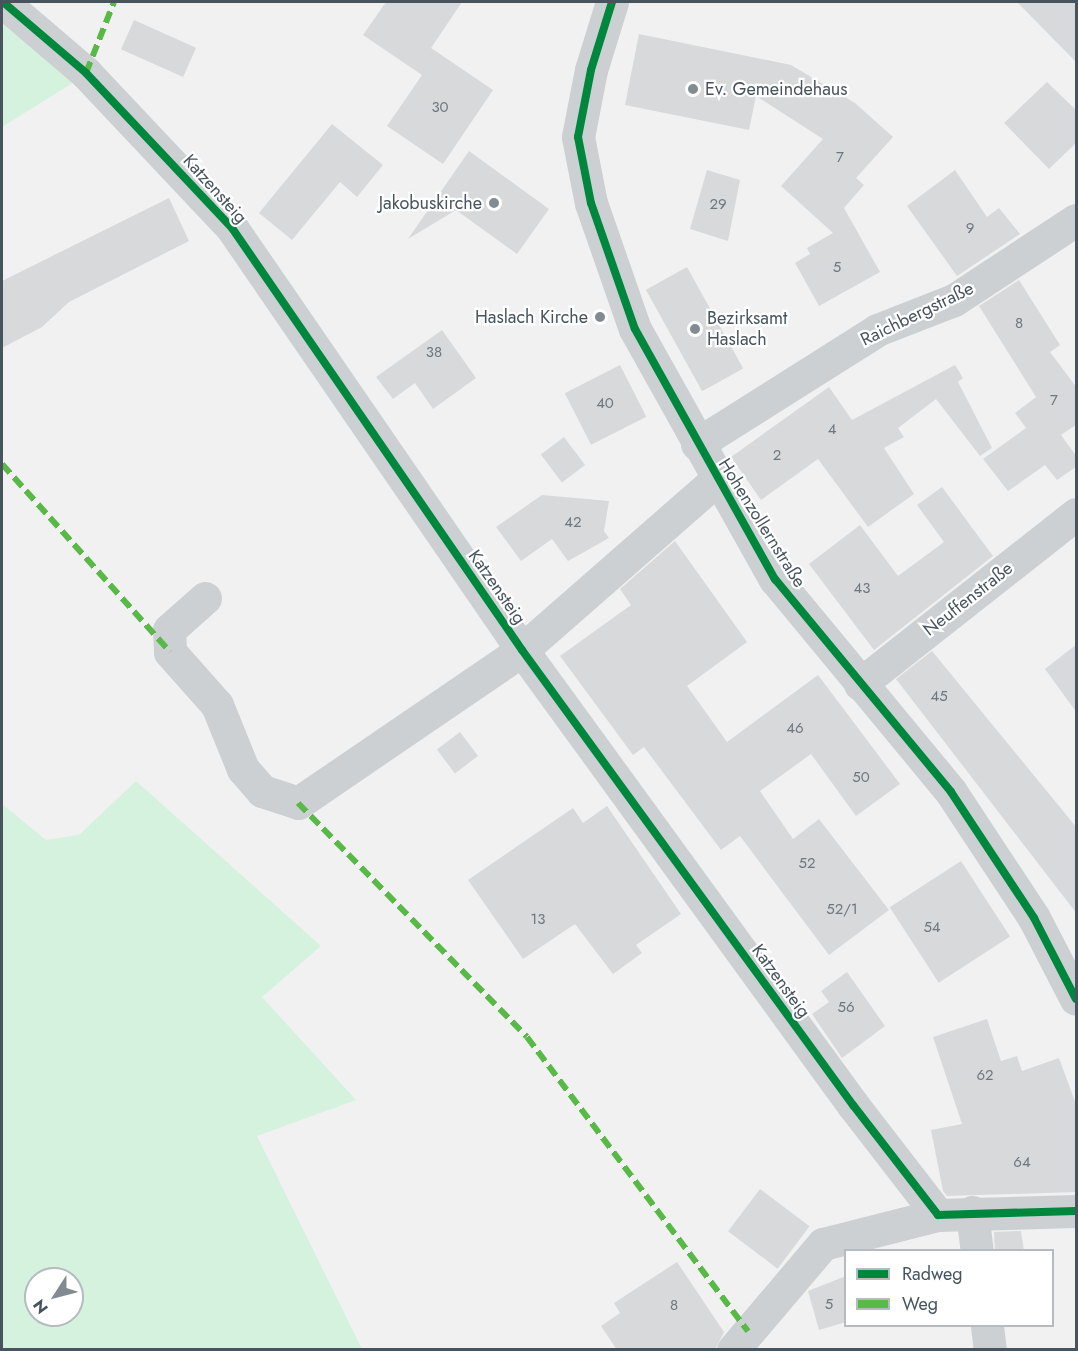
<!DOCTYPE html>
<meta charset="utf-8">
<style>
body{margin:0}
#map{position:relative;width:1078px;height:1351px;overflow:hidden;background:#f1f1f1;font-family:Jost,sans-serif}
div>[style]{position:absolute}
.green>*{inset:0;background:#d4f2de}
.building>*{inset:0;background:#d8d9db;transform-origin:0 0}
.minor>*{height:33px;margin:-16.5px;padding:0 16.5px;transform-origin:16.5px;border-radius:16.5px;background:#ccd0d2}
.quiet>*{height:6px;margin-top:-3px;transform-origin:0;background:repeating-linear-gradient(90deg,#58b947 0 12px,transparent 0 18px)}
.cycleway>*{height:8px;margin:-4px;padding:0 4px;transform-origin:4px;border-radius:4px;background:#00873e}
.dots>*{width:16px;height:16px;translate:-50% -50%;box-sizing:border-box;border:3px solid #fff;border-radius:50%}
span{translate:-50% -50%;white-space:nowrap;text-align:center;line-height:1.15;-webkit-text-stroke:4.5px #fff;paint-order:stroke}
.number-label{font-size:15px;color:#6d777e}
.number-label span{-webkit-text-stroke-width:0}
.poi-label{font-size:18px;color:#47545e}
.left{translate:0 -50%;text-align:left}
.right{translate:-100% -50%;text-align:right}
.street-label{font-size:18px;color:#47545e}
.frame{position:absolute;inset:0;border:3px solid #47545e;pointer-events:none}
.legend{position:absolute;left:844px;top:1249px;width:210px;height:78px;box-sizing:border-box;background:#fff;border:2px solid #b5bbbf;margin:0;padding:8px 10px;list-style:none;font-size:18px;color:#47545e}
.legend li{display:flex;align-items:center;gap:12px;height:30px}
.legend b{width:30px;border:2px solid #b5bbbf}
.north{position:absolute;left:24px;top:1267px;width:60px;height:60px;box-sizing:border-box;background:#fff;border:2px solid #b5bbbf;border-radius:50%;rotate:234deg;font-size:16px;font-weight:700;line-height:24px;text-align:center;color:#47545e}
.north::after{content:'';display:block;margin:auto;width:21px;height:27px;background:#828b91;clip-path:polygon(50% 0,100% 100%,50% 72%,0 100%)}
</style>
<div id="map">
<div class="green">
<i style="clip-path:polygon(2px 14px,79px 79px,2px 127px)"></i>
<i style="clip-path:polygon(evenodd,136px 781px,321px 946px,262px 997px,356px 1100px,257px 1136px,362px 1349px,2px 1349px,2px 804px,46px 840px,79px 835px,136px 781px,36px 1279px,72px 1279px,72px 1315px,36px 1315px,36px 1279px)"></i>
</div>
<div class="building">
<i style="clip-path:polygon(386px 2px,462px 2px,431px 48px,493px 90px,443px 164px,387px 126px,422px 75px,363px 35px)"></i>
<i style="clip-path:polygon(1017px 2px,1077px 2px,1077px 63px)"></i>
<i style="left:134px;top:20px;width:68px;height:32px;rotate:24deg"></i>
<i style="clip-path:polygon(639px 34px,791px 65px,855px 103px,893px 137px,856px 178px,864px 185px,844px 208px,880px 272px,819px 306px,795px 263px,810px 254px,807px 248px,833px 233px,781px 186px,823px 139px,756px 96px,749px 130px,625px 105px)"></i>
<i style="clip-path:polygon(1047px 82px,1077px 111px,1077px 142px,1049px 169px,1004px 123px)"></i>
<i style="clip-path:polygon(332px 124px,383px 165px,357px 197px,340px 182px,292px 240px,259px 213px)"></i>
<i style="clip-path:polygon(469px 151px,549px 209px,517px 254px,456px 210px,408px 239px)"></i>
<i style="clip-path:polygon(707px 170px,740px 180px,728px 241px,690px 229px)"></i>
<i style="clip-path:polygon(955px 170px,987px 217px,999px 208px,1020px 234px,957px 276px,907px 206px)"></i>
<i style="clip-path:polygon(169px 198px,189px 241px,69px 302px,42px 327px,2px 348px,2px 281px)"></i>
<i style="left:687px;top:267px;width:116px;height:47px;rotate:61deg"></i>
<i style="clip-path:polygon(1019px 280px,1060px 345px,1050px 352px,1077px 388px,1077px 424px,1061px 435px,1077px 457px,1077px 466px,1057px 480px,1045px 465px,1008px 491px,983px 459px,1026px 428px,1015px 413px,1036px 397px,979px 306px)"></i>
<i style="clip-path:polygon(442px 330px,476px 378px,433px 409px,415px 383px,393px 399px,376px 377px)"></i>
<i style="left:620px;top:365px;width:58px;height:62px;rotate:63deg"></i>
<i style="clip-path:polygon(955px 365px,963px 378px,958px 382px,992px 448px,980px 456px,936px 399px,898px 428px,904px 437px,884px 448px,914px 494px,868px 527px,818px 459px,761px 500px,731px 457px,829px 387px,852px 420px)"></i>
<i style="left:564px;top:437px;width:35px;height:29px;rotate:53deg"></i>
<i style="clip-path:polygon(942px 487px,993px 556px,874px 650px,809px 564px,860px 525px,898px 576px,944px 542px,917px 505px)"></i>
<i style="clip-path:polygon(542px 495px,609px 501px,604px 531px,609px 538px,568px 561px,552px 539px,521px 561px,496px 527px)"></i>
<i style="clip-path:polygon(675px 541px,747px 642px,687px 686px,727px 742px,818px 675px,900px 784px,856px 816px,811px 754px,760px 791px,793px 839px,819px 819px,889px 910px,829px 955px,740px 836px,721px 850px,644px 747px,633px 755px,560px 656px,631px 605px,620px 589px)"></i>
<i style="clip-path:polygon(1077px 644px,1077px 713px,1045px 669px)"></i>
<i style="clip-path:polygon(932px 651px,1077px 828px,1077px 914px,896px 679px)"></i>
<i style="left:460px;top:732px;width:30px;height:29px;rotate:53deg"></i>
<i style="clip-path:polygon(607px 806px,681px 914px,636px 945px,642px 953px,613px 974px,575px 924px,523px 959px,468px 880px,573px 808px,583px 823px)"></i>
<i style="left:961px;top:861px;width:90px;height:85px;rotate:57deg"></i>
<i style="clip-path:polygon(847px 972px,885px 1026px,842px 1058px,812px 1014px,829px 1002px,821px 991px)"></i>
<i style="clip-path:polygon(987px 1019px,1001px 1061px,1017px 1056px,1022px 1071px,1059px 1058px,1077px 1107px,1077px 1192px,947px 1196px,943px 1191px,931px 1130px,962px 1124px,933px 1037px)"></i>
<i style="left:760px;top:1189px;width:62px;height:53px;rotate:37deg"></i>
<i style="clip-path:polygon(1021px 1231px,1024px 1251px,995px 1251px,994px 1232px)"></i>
<i style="clip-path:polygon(677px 1262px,724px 1332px,715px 1350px,617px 1350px,601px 1326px,620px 1313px,614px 1303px)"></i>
<i style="clip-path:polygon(846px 1276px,846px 1322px,819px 1330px,808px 1291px)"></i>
</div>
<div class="minor">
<i style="left:3px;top:2px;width:109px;rotate:40.5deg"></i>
<i style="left:86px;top:73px;width:213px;rotate:46.7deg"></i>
<i style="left:232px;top:228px;width:512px;rotate:55.5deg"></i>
<i style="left:522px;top:650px;width:563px;rotate:53.97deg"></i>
<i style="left:853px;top:1105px;width:139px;rotate:52.3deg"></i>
<i style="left:612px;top:2px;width:71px;rotate:107.2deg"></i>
<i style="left:591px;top:70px;width:68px;rotate:101deg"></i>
<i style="left:578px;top:137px;width:67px;rotate:78.9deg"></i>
<i style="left:591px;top:203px;width:133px;rotate:70.8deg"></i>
<i style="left:635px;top:329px;width:287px;rotate:60.8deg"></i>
<i style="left:775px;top:579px;width:276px;rotate:50.4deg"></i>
<i style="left:951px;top:792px;width:151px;rotate:56.6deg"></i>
<i style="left:1034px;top:918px;width:91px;rotate:62.6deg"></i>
<i style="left:697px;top:444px;width:213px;rotate:-32.3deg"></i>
<i style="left:877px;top:330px;width:83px;rotate:-21.3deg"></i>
<i style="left:954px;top:300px;width:146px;rotate:-33.3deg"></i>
<i style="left:205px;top:598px;width:48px;rotate:138.4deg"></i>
<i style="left:169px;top:630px;width:22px;rotate:87deg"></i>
<i style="left:170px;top:652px;width:71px;rotate:48.4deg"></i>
<i style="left:217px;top:705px;width:69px;rotate:67.9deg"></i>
<i style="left:243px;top:769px;width:29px;rotate:49deg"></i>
<i style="left:262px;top:791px;width:38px;rotate:18deg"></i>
<i style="left:298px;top:803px;width:271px;rotate:-34.3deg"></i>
<i style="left:522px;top:650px;width:259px;rotate:-41.2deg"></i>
<i style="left:860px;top:684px;width:275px;rotate:-38.2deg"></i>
<i style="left:972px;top:1212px;width:38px;rotate:83deg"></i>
<i style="left:987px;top:1326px;width:24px;rotate:83deg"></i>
<i style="left:733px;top:1350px;width:139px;rotate:-49.7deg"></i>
<i style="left:823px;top:1244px;width:119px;rotate:-14.2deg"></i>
<i style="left:938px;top:1215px;width:138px;rotate:-1.7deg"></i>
</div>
<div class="quiet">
<i style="left:86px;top:73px;width:76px;rotate:-68.5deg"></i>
<i style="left:2px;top:464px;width:252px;rotate:48.2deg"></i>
<i style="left:298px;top:803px;width:327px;rotate:45.6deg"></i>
<i style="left:527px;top:1037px;width:368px;rotate:53.1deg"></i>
</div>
<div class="cycleway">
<i style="left:3px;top:2px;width:109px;rotate:40.5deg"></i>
<i style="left:86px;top:73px;width:213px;rotate:46.7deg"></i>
<i style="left:232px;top:228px;width:512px;rotate:55.5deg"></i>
<i style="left:522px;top:650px;width:563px;rotate:53.97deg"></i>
<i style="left:853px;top:1105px;width:139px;rotate:52.3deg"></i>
<i style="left:938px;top:1215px;width:138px;rotate:-1.7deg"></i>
<i style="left:612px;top:2px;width:71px;rotate:107.2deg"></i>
<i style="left:591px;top:70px;width:68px;rotate:101deg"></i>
<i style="left:578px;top:137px;width:67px;rotate:78.9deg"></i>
<i style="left:591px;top:203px;width:133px;rotate:70.8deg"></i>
<i style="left:635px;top:329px;width:287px;rotate:60.8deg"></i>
<i style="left:775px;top:579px;width:276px;rotate:50.4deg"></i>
<i style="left:951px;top:792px;width:151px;rotate:56.6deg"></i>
<i style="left:1034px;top:918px;width:91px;rotate:62.6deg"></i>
</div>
<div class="dots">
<i style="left:693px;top:89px;background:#828b91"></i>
<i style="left:494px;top:203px;background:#828b91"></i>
<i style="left:600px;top:317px;background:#828b91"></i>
<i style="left:695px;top:329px;background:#828b91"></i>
</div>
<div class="number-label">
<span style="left:440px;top:108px">30</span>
<span style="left:840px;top:158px">7</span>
<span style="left:718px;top:205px">29</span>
<span style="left:970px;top:229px">9</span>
<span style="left:837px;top:268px">5</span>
<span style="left:1019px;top:324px">8</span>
<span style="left:434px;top:353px">38</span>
<span style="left:1054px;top:401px">7</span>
<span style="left:605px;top:404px">40</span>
<span style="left:832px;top:430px">4</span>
<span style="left:777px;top:456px">2</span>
<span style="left:573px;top:523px">42</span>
<span style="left:862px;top:589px">43</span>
<span style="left:939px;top:697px">45</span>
<span style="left:795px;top:729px">46</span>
<span style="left:861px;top:778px">50</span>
<span style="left:807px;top:864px">52</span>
<span style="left:842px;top:910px">52/1</span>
<span style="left:538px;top:920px">13</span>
<span style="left:932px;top:928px">54</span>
<span style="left:846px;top:1008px">56</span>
<span style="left:985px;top:1076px">62</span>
<span style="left:1022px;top:1163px">64</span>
<span style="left:829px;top:1305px">5</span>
<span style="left:674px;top:1306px">8</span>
</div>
<div class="poi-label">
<span class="left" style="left:705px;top:89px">Ev. Gemeindehaus</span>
<span class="right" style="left:482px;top:203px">Jakobuskirche</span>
<span class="right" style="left:588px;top:317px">Haslach Kirche</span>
<span class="left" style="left:707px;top:329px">Bezirksamt<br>Haslach</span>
</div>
<div class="street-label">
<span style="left:215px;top:189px;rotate:48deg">Katzensteig</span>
<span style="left:917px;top:314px;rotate:-26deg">Raichbergstraße</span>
<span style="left:762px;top:523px;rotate:58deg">Hohenzollernstraße</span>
<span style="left:497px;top:587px;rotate:55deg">Katzensteig</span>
<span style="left:968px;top:599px;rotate:-38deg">Neuffenstraße</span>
<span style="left:781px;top:981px;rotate:54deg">Katzensteig</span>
</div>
<div class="frame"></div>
<ul class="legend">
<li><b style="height:8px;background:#00873e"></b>Radweg</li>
<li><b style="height:8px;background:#58b947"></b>Weg</li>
</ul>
<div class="north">N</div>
</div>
